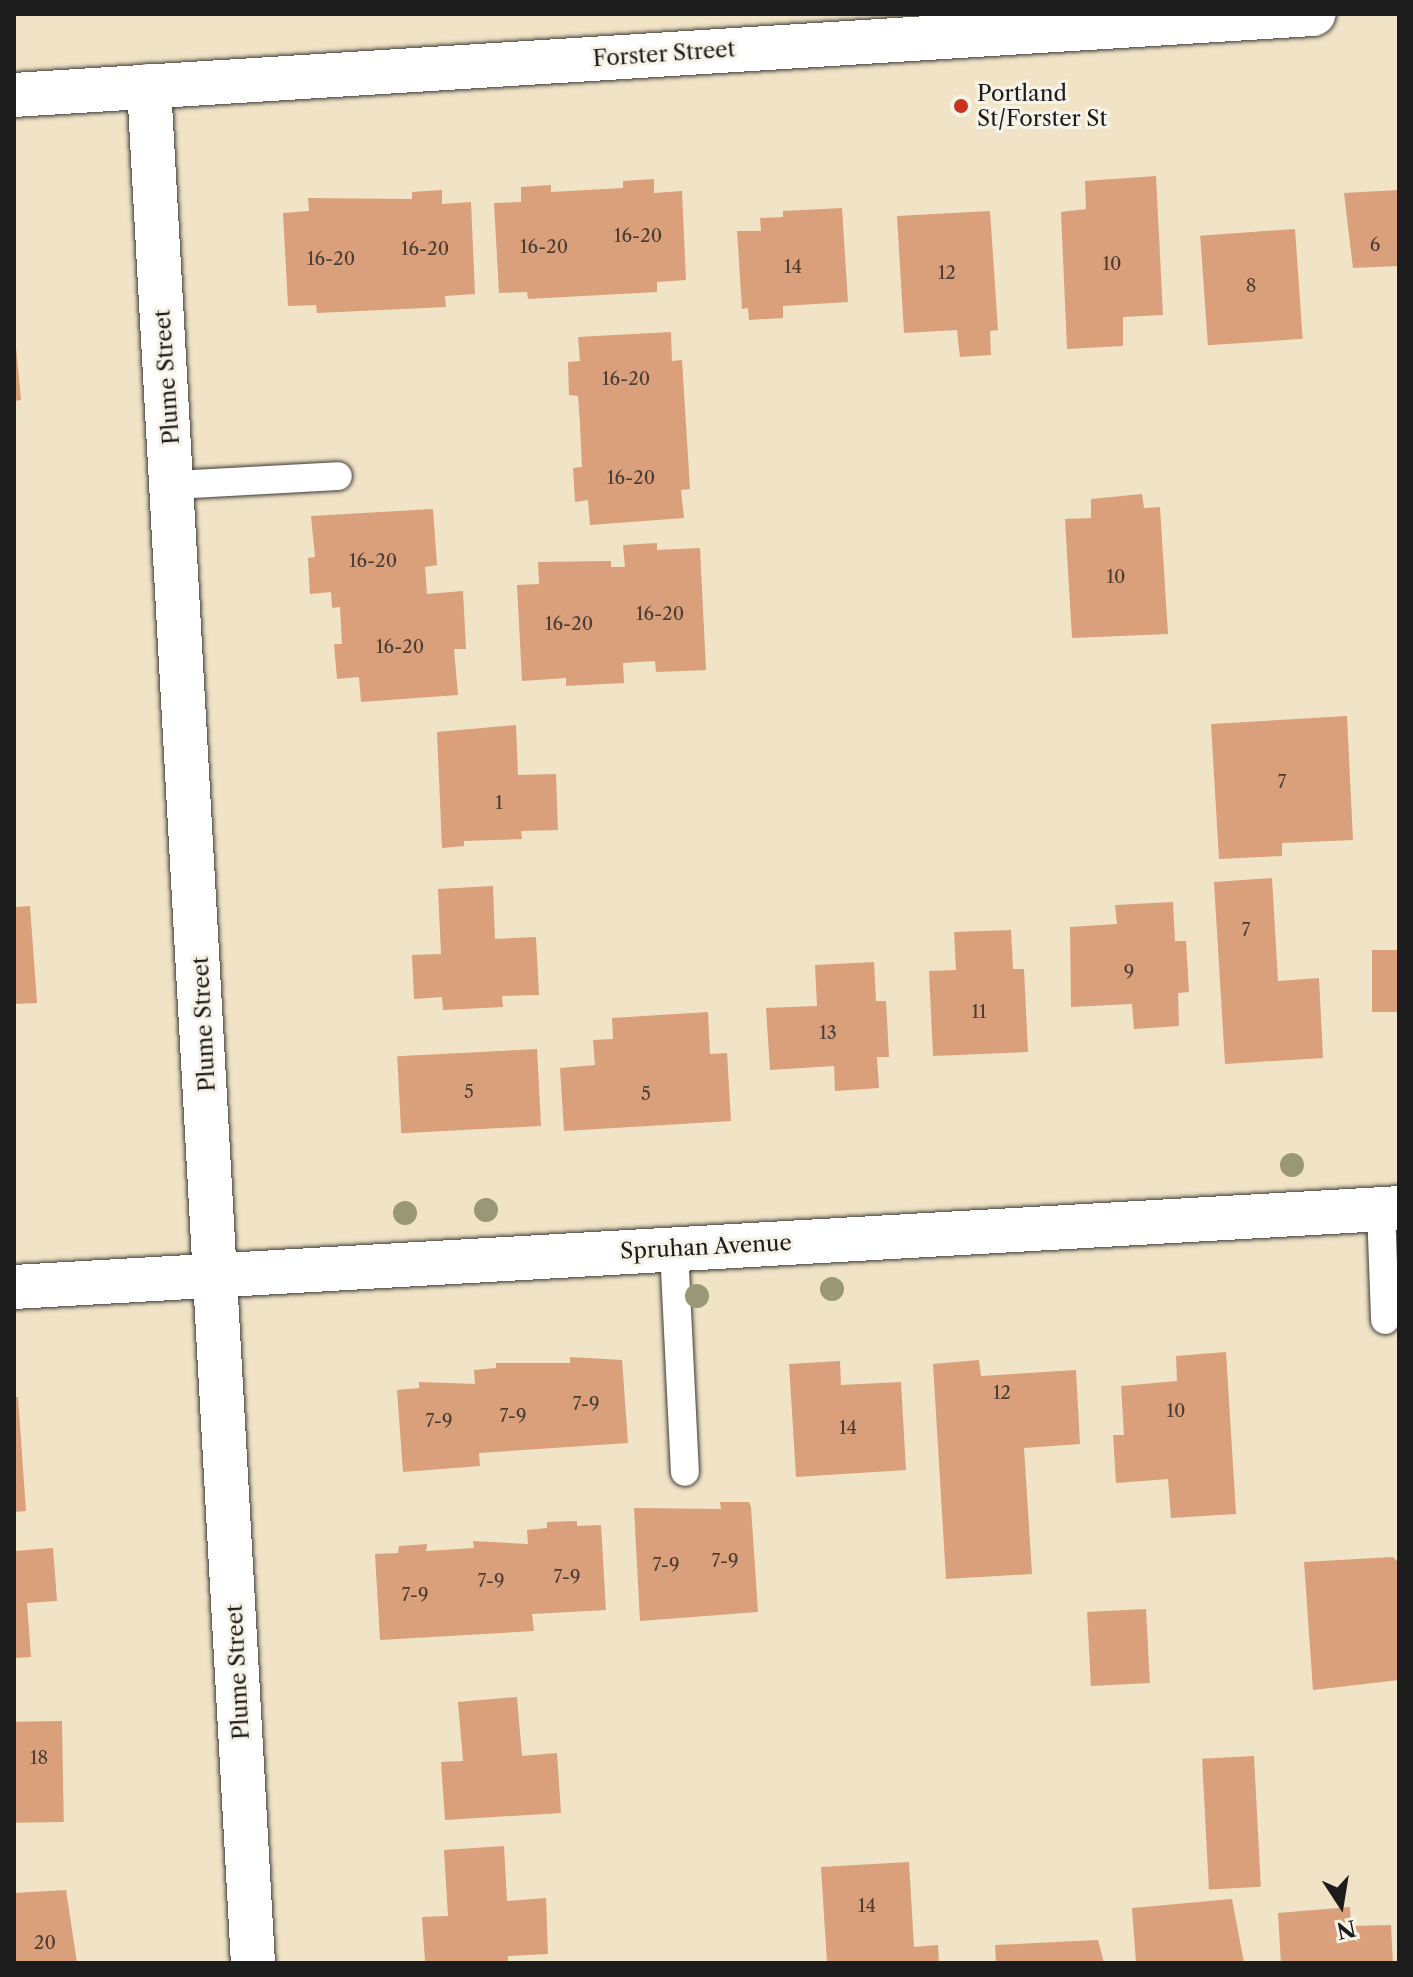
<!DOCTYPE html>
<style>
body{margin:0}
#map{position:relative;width:1413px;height:1977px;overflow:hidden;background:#f0e3c6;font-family:"Libre Caslon Text",serif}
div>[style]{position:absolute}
.building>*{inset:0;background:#d9a07b;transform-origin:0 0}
.roads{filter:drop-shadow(0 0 2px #3c3a36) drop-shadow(0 0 2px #3c3a36)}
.service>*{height:28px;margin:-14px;padding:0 14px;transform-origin:14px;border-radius:14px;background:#fff}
.minor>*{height:44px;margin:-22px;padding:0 22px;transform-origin:22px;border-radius:22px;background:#fff}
.tertiary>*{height:44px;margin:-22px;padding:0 22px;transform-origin:22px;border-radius:22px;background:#fff}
.trees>*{width:24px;height:24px;margin:-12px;border-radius:50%;background:#9a9778}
.dots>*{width:22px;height:22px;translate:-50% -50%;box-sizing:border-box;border:4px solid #f7f3e8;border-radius:50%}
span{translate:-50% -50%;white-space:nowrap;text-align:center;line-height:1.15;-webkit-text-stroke:6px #f7f3e8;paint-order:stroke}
.number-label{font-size:18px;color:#4b3d34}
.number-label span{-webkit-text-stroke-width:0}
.street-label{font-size:22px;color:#1c1c1c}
.poi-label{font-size:22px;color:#1c1c1c}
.left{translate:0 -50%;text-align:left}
.frame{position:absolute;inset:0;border:16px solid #1c1c1c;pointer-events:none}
.north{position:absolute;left:1301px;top:1865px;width:80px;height:80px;-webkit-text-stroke:6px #f7f3e8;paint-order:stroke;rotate:168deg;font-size:22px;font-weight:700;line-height:32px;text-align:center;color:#1c1c1c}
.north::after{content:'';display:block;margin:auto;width:28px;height:36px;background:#1c1c1c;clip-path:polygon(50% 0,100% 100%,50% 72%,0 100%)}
</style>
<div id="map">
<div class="building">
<i style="clip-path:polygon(1156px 176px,1163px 315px,1123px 317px,1123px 346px,1067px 349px,1061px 212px,1086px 209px,1085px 181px)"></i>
<i style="clip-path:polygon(654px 179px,654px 193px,682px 191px,686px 280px,657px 282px,657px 292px,528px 299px,527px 292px,499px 293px,494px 203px,521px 202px,521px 187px,551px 185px,551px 192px,623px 188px,623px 181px)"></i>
<i style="clip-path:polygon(442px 190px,442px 204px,471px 202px,475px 294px,445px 296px,446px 307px,317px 313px,316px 305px,288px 306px,283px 213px,309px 211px,308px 198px,412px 199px,412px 192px)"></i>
<i style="clip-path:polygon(1399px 190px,1399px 266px,1353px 268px,1344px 193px)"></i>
<i style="clip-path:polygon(842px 208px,848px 302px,783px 306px,783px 318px,749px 320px,748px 308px,742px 309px,737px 231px,761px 231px,760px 218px,783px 217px,783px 211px)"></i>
<i style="clip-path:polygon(990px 211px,998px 330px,990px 331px,991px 355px,960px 357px,957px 330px,904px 333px,897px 216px)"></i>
<i style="left:1295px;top:229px;width:110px;height:95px;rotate:86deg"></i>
<i style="clip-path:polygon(14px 326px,21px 400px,14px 401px)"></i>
<i style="clip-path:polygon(671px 332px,672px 361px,682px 360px,690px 489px,681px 490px,684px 518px,590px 525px,588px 500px,575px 502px,573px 468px,582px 467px,580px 424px,578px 396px,569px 395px,568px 362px,580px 361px,578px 337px)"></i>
<i style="clip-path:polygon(1142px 494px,1144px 508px,1160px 507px,1168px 634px,1072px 638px,1065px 519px,1091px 518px,1091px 499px)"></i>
<i style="clip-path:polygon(433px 509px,437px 565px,425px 567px,427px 594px,463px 591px,466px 649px,454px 649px,458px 695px,361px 702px,359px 677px,337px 679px,334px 644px,342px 644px,340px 607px,332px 608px,331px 592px,310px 594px,308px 558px,315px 557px,311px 516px)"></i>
<i style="clip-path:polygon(657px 543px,657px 550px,700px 548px,706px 670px,656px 672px,655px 661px,623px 663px,624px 683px,566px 686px,566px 678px,522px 681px,517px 585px,539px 584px,538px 562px,611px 561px,611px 567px,625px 567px,623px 545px)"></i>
<i style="clip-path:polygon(1347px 716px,1353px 840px,1282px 843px,1282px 856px,1219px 859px,1211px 724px)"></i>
<i style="clip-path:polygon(516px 725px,518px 775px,556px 774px,558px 830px,521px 831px,522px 839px,464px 841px,464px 846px,442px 848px,437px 732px)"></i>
<i style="clip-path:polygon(1272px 878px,1278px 981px,1319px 978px,1323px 1058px,1225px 1064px,1214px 882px)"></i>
<i style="clip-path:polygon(493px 886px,495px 939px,536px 937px,539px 995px,502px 996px,503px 1007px,443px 1010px,442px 997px,414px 999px,412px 955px,441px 954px,438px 889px)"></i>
<i style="clip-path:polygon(1173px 902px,1175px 941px,1186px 941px,1189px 992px,1178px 993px,1179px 1026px,1134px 1029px,1132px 1004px,1071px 1007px,1070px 927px,1117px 924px,1115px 905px)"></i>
<i style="clip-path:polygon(30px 906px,37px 1003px,14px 1004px,14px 907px)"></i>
<i style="clip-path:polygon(1011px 930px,1013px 969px,1024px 969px,1028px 1052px,933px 1056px,929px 971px,956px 970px,954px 932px)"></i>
<i style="left:1399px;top:950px;width:62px;height:27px;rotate:90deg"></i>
<i style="clip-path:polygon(874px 962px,876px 1001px,886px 1001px,889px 1057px,877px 1057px,879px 1088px,835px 1091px,834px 1066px,770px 1070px,766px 1008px,817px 1006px,815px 965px)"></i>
<i style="clip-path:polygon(708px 1012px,710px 1054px,727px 1053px,731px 1121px,564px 1131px,560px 1068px,595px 1065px,593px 1040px,613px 1039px,612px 1018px)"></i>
<i style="left:537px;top:1049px;width:77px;height:140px;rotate:87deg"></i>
<i style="clip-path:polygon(1226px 1352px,1236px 1514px,1171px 1518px,1168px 1479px,1116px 1483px,1113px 1435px,1124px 1435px,1121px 1386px,1177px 1381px,1176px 1356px)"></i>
<i style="clip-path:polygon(570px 1357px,622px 1360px,628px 1443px,479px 1453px,480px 1466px,403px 1472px,397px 1390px,419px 1388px,419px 1382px,475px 1384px,474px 1370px,496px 1368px,496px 1363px,570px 1363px)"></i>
<i style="clip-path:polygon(979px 1360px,981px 1376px,1076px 1370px,1080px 1444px,1024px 1448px,1032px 1574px,946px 1579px,933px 1364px)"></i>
<i style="clip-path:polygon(840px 1361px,841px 1385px,901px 1382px,906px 1470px,796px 1477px,789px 1364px)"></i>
<i style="clip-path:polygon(14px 1397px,18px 1397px,26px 1511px,14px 1512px)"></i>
<i style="clip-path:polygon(720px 1502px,749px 1502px,751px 1507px,758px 1612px,640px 1621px,634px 1508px,721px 1509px)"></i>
<i style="clip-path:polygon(577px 1521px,577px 1526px,601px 1525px,606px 1610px,532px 1614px,534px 1631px,380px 1640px,375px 1554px,398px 1553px,399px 1546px,427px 1544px,426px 1551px,474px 1548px,473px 1541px,528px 1544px,527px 1530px,547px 1528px,547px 1522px)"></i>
<i style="clip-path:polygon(53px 1548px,57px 1601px,27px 1603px,31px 1657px,14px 1658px,14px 1551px)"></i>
<i style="clip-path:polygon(1393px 1557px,1399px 1563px,1399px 1680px,1313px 1690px,1304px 1562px)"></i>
<i style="left:1146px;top:1609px;width:74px;height:59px;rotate:87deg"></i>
<i style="clip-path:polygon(517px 1697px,522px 1756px,557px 1753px,561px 1813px,445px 1820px,441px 1762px,463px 1761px,458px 1702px)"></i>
<i style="left:62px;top:1721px;width:101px;height:48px;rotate:89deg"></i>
<i style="left:1254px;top:1756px;width:131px;height:52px;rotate:87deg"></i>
<i style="clip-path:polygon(504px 1846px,507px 1901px,546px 1898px,548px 1954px,508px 1956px,508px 1963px,425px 1961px,422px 1917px,448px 1916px,444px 1850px)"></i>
<i style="clip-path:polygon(909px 1862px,914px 1947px,938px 1945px,939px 1963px,827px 1963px,821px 1867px)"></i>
<i style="clip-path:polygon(66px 1890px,77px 1963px,14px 1963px,14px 1893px)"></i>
<i style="clip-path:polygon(1232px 1899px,1244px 1963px,1136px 1963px,1132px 1908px)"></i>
<i style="clip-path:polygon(1350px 1907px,1351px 1926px,1391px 1925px,1393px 1963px,1281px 1963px,1278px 1913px)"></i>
<i style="clip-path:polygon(1098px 1940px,1104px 1963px,996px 1963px,995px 1945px)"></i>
</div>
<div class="roads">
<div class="service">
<i style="left:174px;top:485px;width:164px;rotate:-3.1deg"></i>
<i style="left:1381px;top:1209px;width:111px;rotate:87.9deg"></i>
<i style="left:674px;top:1249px;width:223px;rotate:87.2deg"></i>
</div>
<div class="minor">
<i style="left:149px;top:86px;width:1880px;rotate:86.83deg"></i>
<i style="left:14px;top:1287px;width:1387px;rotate:-3.26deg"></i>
</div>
<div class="tertiary">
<i style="left:14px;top:95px;width:1302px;rotate:-3.57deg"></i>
</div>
</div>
<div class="trees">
<i style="left:1292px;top:1165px"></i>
<i style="left:486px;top:1210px"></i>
<i style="left:405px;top:1213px"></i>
<i style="left:832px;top:1289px"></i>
<i style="left:697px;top:1296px"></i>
</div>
<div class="dots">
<i style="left:961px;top:106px;background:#c8321e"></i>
</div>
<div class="number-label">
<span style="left:638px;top:236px">16-20</span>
<span style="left:1375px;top:245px">6</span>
<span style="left:544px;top:247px">16-20</span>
<span style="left:425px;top:249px">16-20</span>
<span style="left:331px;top:259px">16-20</span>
<span style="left:1112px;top:264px">10</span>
<span style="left:793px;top:267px">14</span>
<span style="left:947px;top:273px">12</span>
<span style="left:1251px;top:286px">8</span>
<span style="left:626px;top:379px">16-20</span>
<span style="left:631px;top:478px">16-20</span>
<span style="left:373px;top:561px">16-20</span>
<span style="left:1116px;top:577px">10</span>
<span style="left:660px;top:614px">16-20</span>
<span style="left:569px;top:624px">16-20</span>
<span style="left:400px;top:647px">16-20</span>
<span style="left:1282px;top:782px">7</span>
<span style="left:499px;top:803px">1</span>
<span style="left:1246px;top:930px">7</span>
<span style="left:1129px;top:972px">9</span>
<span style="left:979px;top:1012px">11</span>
<span style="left:828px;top:1033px">13</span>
<span style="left:469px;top:1092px">5</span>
<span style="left:646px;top:1094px">5</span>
<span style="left:1002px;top:1393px">12</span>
<span style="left:586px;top:1404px">7-9</span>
<span style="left:1176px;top:1411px">10</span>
<span style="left:513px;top:1416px">7-9</span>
<span style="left:439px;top:1421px">7-9</span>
<span style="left:848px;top:1428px">14</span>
<span style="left:725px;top:1561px">7-9</span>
<span style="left:666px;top:1565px">7-9</span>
<span style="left:567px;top:1577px">7-9</span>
<span style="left:491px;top:1581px">7-9</span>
<span style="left:415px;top:1595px">7-9</span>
<span style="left:39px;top:1758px">18</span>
<span style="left:867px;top:1906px">14</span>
<span style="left:45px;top:1943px">20</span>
</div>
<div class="street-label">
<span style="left:664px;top:54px;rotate:-4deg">Forster Street</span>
<span style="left:167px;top:377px;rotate:-94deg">Plume Street</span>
<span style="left:204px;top:1024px;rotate:-93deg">Plume Street</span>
<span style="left:706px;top:1247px;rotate:-3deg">Spruhan Avenue</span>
<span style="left:238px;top:1672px;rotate:-93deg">Plume Street</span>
</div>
<div class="poi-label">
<span class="left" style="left:977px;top:106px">Portland<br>St/Forster St</span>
</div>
<div class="frame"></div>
<div class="north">N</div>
</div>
